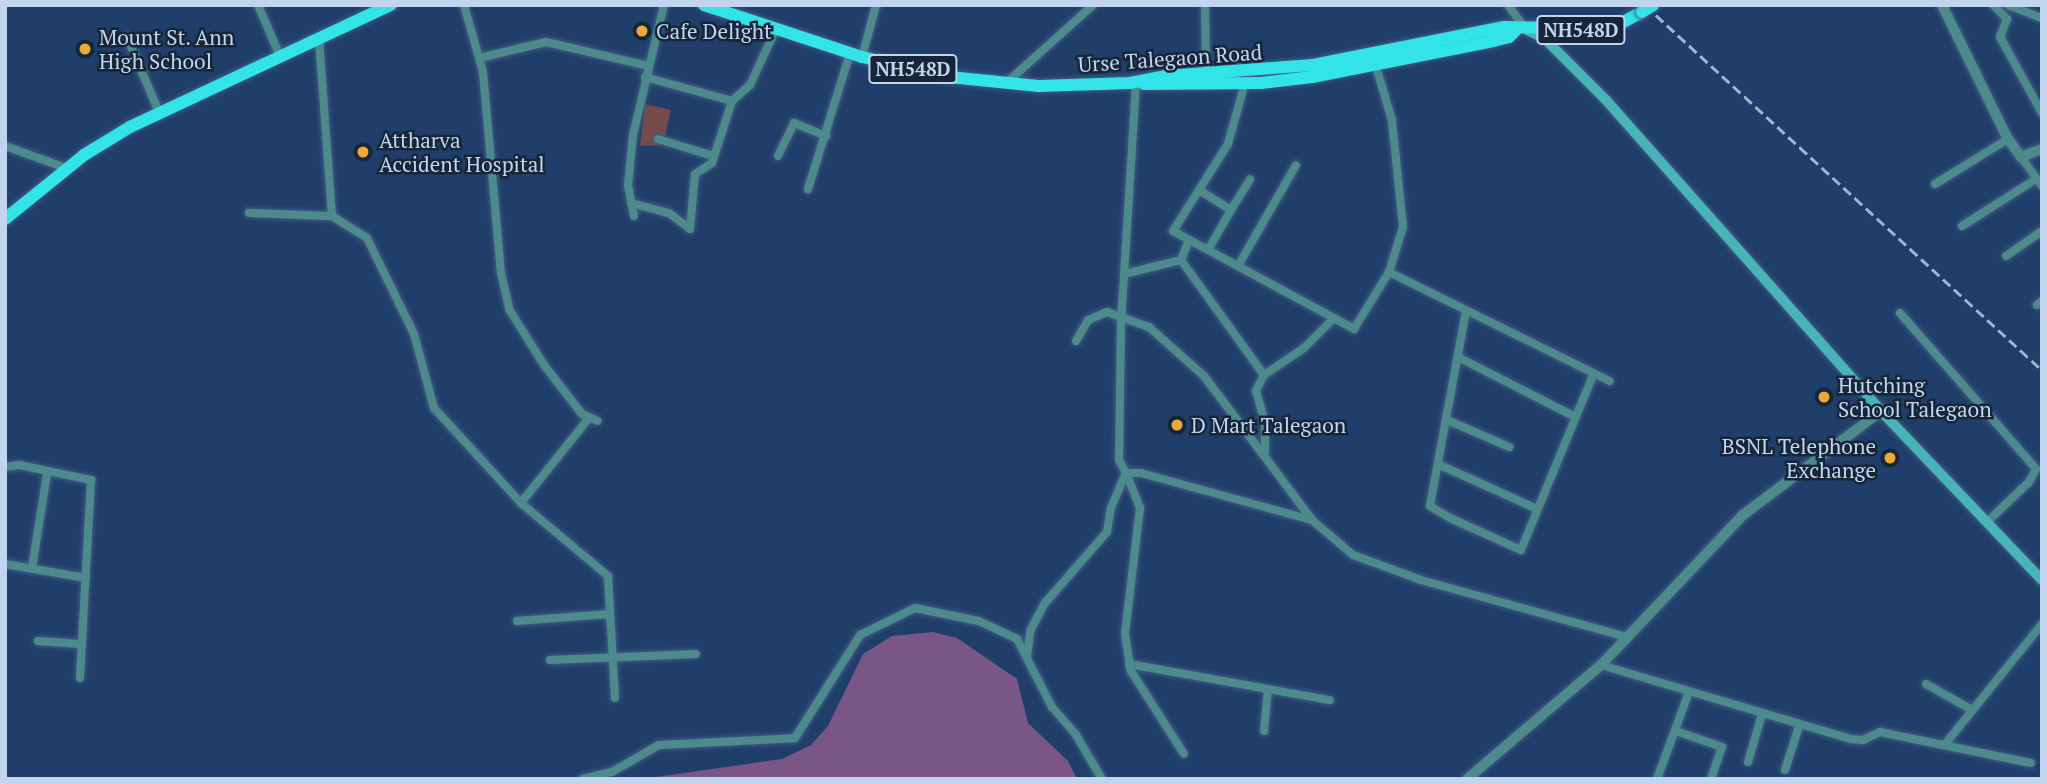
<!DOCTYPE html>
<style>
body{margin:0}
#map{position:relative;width:2047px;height:784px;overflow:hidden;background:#1f3e69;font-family:"PT Serif",serif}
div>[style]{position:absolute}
.green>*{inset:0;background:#754b4c}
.water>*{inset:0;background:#7a5686}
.roads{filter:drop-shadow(0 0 2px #405c84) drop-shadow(0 0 2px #405c84)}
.minor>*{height:8px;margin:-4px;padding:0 4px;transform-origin:4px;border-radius:4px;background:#4c8a8b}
.tertiary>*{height:10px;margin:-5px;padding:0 5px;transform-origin:5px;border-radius:5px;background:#4c8a8b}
.secondary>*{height:10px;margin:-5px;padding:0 5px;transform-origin:5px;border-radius:5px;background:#48b4b7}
.trunk>*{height:12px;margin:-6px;padding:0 6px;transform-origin:6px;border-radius:6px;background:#32e3e7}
.rail>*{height:2.5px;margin-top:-1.25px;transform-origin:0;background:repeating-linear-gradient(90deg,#a0b5d3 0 10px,transparent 0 15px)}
.bridges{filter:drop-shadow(0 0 2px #405c84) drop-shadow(0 0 2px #405c84)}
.trunk-bridge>*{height:12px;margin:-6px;padding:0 6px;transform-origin:6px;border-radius:6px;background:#32e3e7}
.dots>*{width:19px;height:19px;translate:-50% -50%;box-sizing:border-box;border:4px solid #172539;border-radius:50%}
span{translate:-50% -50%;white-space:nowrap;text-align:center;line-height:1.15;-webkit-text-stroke:5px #172539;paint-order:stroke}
.shield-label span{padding:2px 5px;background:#172539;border:2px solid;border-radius:5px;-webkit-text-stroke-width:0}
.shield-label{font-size:19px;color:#c2d5ef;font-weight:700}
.poi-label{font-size:21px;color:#c2d5ef}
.left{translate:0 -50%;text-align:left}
.right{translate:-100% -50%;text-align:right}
.street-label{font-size:21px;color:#c2d5ef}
.frame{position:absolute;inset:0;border:7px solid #c2d5ef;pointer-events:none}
</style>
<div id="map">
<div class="green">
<i style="clip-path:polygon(645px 104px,671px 110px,663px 145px,640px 146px)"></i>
</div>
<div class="water">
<i style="clip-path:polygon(933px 632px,957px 638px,1017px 679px,1028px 723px,1068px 761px,1077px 779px,642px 779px,782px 759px,811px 745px,828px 726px,863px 654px,892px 636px)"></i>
</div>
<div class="roads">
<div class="minor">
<i style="left:258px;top:5px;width:56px;rotate:66.7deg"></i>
<i style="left:464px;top:5px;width:70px;rotate:74.2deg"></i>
<i style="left:483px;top:72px;width:202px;rotate:84.9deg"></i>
<i style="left:501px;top:273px;width:37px;rotate:77deg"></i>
<i style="left:509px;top:309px;width:66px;rotate:58deg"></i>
<i style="left:544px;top:365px;width:62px;rotate:52.2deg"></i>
<i style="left:582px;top:414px;width:17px;rotate:24deg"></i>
<i style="left:1205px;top:5px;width:67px;rotate:89.1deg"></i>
<i style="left:1508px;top:5px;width:29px;rotate:54deg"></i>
<i style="left:1993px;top:5px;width:20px;rotate:45deg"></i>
<i style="left:2007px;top:19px;width:19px;rotate:111deg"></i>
<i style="left:2000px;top:37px;width:87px;rotate:61.1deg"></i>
<i style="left:2008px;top:5px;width:36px;rotate:21deg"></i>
<i style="left:127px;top:37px;width:82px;rotate:66.9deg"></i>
<i style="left:319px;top:39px;width:177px;rotate:85.8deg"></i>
<i style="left:332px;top:216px;width:41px;rotate:32.2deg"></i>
<i style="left:367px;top:238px;width:107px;rotate:63.9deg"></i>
<i style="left:414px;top:334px;width:77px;rotate:74.9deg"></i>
<i style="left:434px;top:408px;width:129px;rotate:47.5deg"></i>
<i style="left:862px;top:57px;width:54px;rotate:-74.9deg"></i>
<i style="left:479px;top:58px;width:69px;rotate:-13.4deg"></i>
<i style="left:546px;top:42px;width:105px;rotate:13.2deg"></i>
<i style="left:645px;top:77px;width:90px;rotate:15.4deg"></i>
<i style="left:732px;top:101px;width:24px;rotate:-42deg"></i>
<i style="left:750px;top:85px;width:62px;rotate:-65.1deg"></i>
<i style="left:1245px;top:83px;width:63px;rotate:105.6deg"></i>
<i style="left:1228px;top:144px;width:103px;rotate:122.3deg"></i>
<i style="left:1173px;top:231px;width:206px;rotate:28.4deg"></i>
<i style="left:1354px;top:329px;width:67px;rotate:-58.4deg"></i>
<i style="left:1389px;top:272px;width:47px;rotate:-72.7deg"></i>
<i style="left:1403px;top:227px;width:108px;rotate:-95.9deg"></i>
<i style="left:1392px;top:120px;width:63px;rotate:-106.7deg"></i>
<i style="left:1005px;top:84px;width:118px;rotate:-41.9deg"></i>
<i style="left:1136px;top:84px;width:238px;rotate:93.6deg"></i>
<i style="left:1121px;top:322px;width:138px;rotate:90.8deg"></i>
<i style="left:1119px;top:460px;width:15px;rotate:62deg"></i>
<i style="left:1126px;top:473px;width:15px"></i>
<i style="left:1141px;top:473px;width:177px;rotate:15.4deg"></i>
<i style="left:658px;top:139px;width:58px;rotate:17.2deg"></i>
<i style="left:5px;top:146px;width:65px;rotate:19.8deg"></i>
<i style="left:778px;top:156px;width:37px;rotate:-64deg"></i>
<i style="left:794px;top:123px;width:35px;rotate:22deg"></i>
<i style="left:2021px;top:157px;width:36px;rotate:54deg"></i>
<i style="left:1935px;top:184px;width:86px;rotate:-31.7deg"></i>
<i style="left:808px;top:189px;width:142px;rotate:-72.8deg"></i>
<i style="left:1199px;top:190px;width:38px;rotate:32deg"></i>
<i style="left:1231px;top:210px;width:46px;rotate:119.9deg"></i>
<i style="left:631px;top:203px;width:39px;rotate:15deg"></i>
<i style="left:669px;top:213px;width:26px;rotate:37deg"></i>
<i style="left:690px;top:229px;width:55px;rotate:-84.8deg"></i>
<i style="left:695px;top:174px;width:20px;rotate:-33deg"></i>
<i style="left:712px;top:163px;width:65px;rotate:-72.1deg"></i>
<i style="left:1231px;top:210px;width:36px;rotate:-58deg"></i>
<i style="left:249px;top:213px;width:83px;rotate:2.1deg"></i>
<i style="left:634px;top:216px;width:31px;rotate:-101deg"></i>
<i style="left:628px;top:186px;width:51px;rotate:-84.4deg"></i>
<i style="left:633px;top:135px;width:134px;rotate:-76.6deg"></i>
<i style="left:1962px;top:226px;width:88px;rotate:-32.4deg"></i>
<i style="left:1189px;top:240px;width:22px;rotate:112deg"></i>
<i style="left:1181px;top:260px;width:142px;rotate:54.2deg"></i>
<i style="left:1264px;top:375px;width:48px;rotate:-34deg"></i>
<i style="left:1304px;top:348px;width:40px;rotate:-45deg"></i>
<i style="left:2006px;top:256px;width:44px;rotate:-34.8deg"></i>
<i style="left:1238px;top:266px;width:116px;rotate:-60.1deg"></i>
<i style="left:1389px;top:272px;width:246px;rotate:26.3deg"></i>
<i style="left:1124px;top:274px;width:59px;rotate:-13.8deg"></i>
<i style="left:2037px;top:305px;width:6px;rotate:-39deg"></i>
<i style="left:1466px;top:311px;width:198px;rotate:100.5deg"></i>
<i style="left:1430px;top:506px;width:23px;rotate:31deg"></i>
<i style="left:1450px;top:518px;width:78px;rotate:24.3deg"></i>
<i style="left:1521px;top:550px;width:191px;rotate:-67.6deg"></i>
<i style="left:1900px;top:313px;width:207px;rotate:48.9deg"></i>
<i style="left:2036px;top:469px;width:15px;rotate:118deg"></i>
<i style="left:2029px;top:482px;width:58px;rotate:136.4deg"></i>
<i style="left:1076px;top:341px;width:24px;rotate:-60deg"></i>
<i style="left:1088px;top:320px;width:21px;rotate:-23deg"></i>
<i style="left:1107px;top:312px;width:45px;rotate:19.7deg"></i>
<i style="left:1149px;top:327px;width:74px;rotate:41.7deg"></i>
<i style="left:1204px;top:376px;width:180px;rotate:53.1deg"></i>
<i style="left:1312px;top:520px;width:54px;rotate:40.5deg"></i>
<i style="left:1353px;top:555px;width:72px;rotate:20.2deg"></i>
<i style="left:1421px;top:580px;width:214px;rotate:15.5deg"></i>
<i style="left:1458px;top:357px;width:131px;rotate:27.1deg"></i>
<i style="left:1264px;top:375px;width:18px;rotate:117deg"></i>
<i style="left:1256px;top:391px;width:33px;rotate:74deg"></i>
<i style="left:1265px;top:423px;width:29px;rotate:90deg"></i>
<i style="left:589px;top:418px;width:109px;rotate:128.7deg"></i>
<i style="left:521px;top:503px;width:114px;rotate:40deg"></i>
<i style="left:608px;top:576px;width:122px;rotate:86.7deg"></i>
<i style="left:1447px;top:420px;width:68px;rotate:23.5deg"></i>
<i style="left:1440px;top:465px;width:107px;rotate:24.4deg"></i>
<i style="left:5px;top:467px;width:14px;rotate:-8deg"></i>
<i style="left:19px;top:465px;width:74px;rotate:11.8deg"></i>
<i style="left:91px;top:480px;width:198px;rotate:93.2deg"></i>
<i style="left:1126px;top:473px;width:38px;rotate:68deg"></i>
<i style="left:1140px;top:508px;width:127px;rotate:96.8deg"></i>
<i style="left:1125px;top:634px;width:37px;rotate:81deg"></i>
<i style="left:1131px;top:671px;width:98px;rotate:57.4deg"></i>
<i style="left:5px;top:564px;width:82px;rotate:9.8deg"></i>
<i style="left:32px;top:568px;width:95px;rotate:-80.9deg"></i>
<i style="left:517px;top:621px;width:93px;rotate:-4.3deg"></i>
<i style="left:38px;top:641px;width:42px;rotate:4.1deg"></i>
<i style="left:1027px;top:656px;width:27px;rotate:-82deg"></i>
<i style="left:1031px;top:629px;width:30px;rotate:-62deg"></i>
<i style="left:1045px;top:603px;width:94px;rotate:-48.9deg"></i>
<i style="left:1107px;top:532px;width:24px;rotate:-81deg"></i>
<i style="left:1111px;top:508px;width:38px;rotate:-67deg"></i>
<i style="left:550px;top:660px;width:146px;rotate:-2.4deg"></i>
<i style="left:1129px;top:664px;width:204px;rotate:10.2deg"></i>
<i style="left:1601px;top:665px;width:261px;rotate:16.5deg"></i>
<i style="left:1851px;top:739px;width:12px;rotate:5deg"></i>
<i style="left:1863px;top:740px;width:19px;rotate:-25deg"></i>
<i style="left:1880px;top:732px;width:154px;rotate:11.6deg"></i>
<i style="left:1926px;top:684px;width:53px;rotate:29.5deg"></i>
<i style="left:1264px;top:731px;width:42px;rotate:-84.6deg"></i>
<i style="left:1676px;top:731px;width:49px;rotate:19.2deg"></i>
<i style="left:1722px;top:747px;width:34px;rotate:109deg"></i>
<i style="left:1946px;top:743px;width:153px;rotate:-51.1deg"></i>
<i style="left:1748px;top:762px;width:50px;rotate:-73.7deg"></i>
<i style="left:1785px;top:770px;width:46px;rotate:-72.3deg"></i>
<i style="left:583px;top:779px;width:30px;rotate:-14deg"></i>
<i style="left:612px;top:772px;width:54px;rotate:-29.9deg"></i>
<i style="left:659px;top:745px;width:136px;rotate:-2.9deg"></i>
<i style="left:795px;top:738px;width:122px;rotate:-57.7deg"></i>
<i style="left:860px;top:635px;width:61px;rotate:-26.1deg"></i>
<i style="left:915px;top:608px;width:65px;rotate:11.5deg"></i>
<i style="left:979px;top:621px;width:42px;rotate:25.3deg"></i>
<i style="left:1017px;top:639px;width:76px;rotate:62.8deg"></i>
<i style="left:1052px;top:707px;width:37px;rotate:49deg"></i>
<i style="left:1076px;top:735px;width:51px;rotate:59.4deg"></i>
<i style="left:1657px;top:779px;width:93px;rotate:-69.8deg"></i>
</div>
<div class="tertiary">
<i style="left:1942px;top:5px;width:149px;rotate:63.8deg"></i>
<i style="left:2008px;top:139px;width:22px;rotate:54deg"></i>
<i style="left:2021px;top:157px;width:22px;rotate:-21deg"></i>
<i style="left:1467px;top:779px;width:176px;rotate:-40.4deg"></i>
<i style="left:1601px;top:665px;width:207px;rotate:-46.6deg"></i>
<i style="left:1743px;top:515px;width:173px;rotate:-37deg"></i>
</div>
<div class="secondary">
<i style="left:1525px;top:29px;width:21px;rotate:25deg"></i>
<i style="left:1544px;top:38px;width:88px;rotate:45deg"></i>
<i style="left:1606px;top:100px;width:415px;rotate:48.5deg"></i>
<i style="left:1881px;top:411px;width:233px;rotate:46.4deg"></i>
</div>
<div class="trunk">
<i style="left:704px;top:5px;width:166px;rotate:18.2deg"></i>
<i style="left:862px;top:57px;width:89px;rotate:12.9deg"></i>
<i style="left:949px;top:77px;width:90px;rotate:5.7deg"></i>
<i style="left:1039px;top:86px;width:91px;rotate:-1.9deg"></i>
<i style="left:1130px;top:83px;width:37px;rotate:-11deg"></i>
<i style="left:1166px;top:76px;width:147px;rotate:-4.3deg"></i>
<i style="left:1313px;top:65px;width:195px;rotate:-11.3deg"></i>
<i style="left:1504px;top:27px;width:106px;rotate:1.1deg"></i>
<i style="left:1610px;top:29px;width:36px;rotate:-28deg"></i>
<i style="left:1144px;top:84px;width:117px;rotate:-0.5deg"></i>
<i style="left:1261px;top:83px;width:51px;rotate:-6.7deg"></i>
<i style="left:1312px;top:77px;width:185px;rotate:-11.2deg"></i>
<i style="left:1493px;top:41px;width:16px;rotate:-14deg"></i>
<i style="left:1509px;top:37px;width:11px;rotate:-45deg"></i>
<i style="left:5px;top:219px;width:102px;rotate:-39deg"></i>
<i style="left:84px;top:155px;width:54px;rotate:-31.3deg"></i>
<i style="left:130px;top:127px;width:288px;rotate:-25.1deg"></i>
</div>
</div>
<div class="rail">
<i style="left:1645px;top:5px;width:539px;rotate:42.6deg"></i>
</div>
<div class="bridges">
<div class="trunk-bridge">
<i style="left:1642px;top:12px;width:13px;rotate:-32deg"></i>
</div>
</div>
<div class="dots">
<i style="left:642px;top:31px;background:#eaaa39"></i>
<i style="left:85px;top:49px;background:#eaaa39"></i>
<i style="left:363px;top:152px;background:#eaaa39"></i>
<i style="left:1824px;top:397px;background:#eaaa39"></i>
<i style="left:1177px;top:425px;background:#eaaa39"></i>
<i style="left:1890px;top:458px;background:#eaaa39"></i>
</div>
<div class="shield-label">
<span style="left:1581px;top:30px">NH548D</span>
<span style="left:913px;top:69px">NH548D</span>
</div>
<div class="poi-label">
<span class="left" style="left:656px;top:31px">Cafe Delight</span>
<span class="left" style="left:99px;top:49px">Mount St. Ann<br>High School</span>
<span class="left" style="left:379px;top:152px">Attharva<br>Accident Hospital</span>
<span class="left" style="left:1838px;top:397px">Hutching<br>School Talegaon</span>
<span class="left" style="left:1191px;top:425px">D Mart Talegaon</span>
<span class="right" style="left:1876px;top:458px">BSNL Telephone<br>Exchange</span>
</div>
<div class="street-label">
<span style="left:1170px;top:58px;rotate:-4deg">Urse Talegaon Road</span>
</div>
<div class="frame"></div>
</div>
